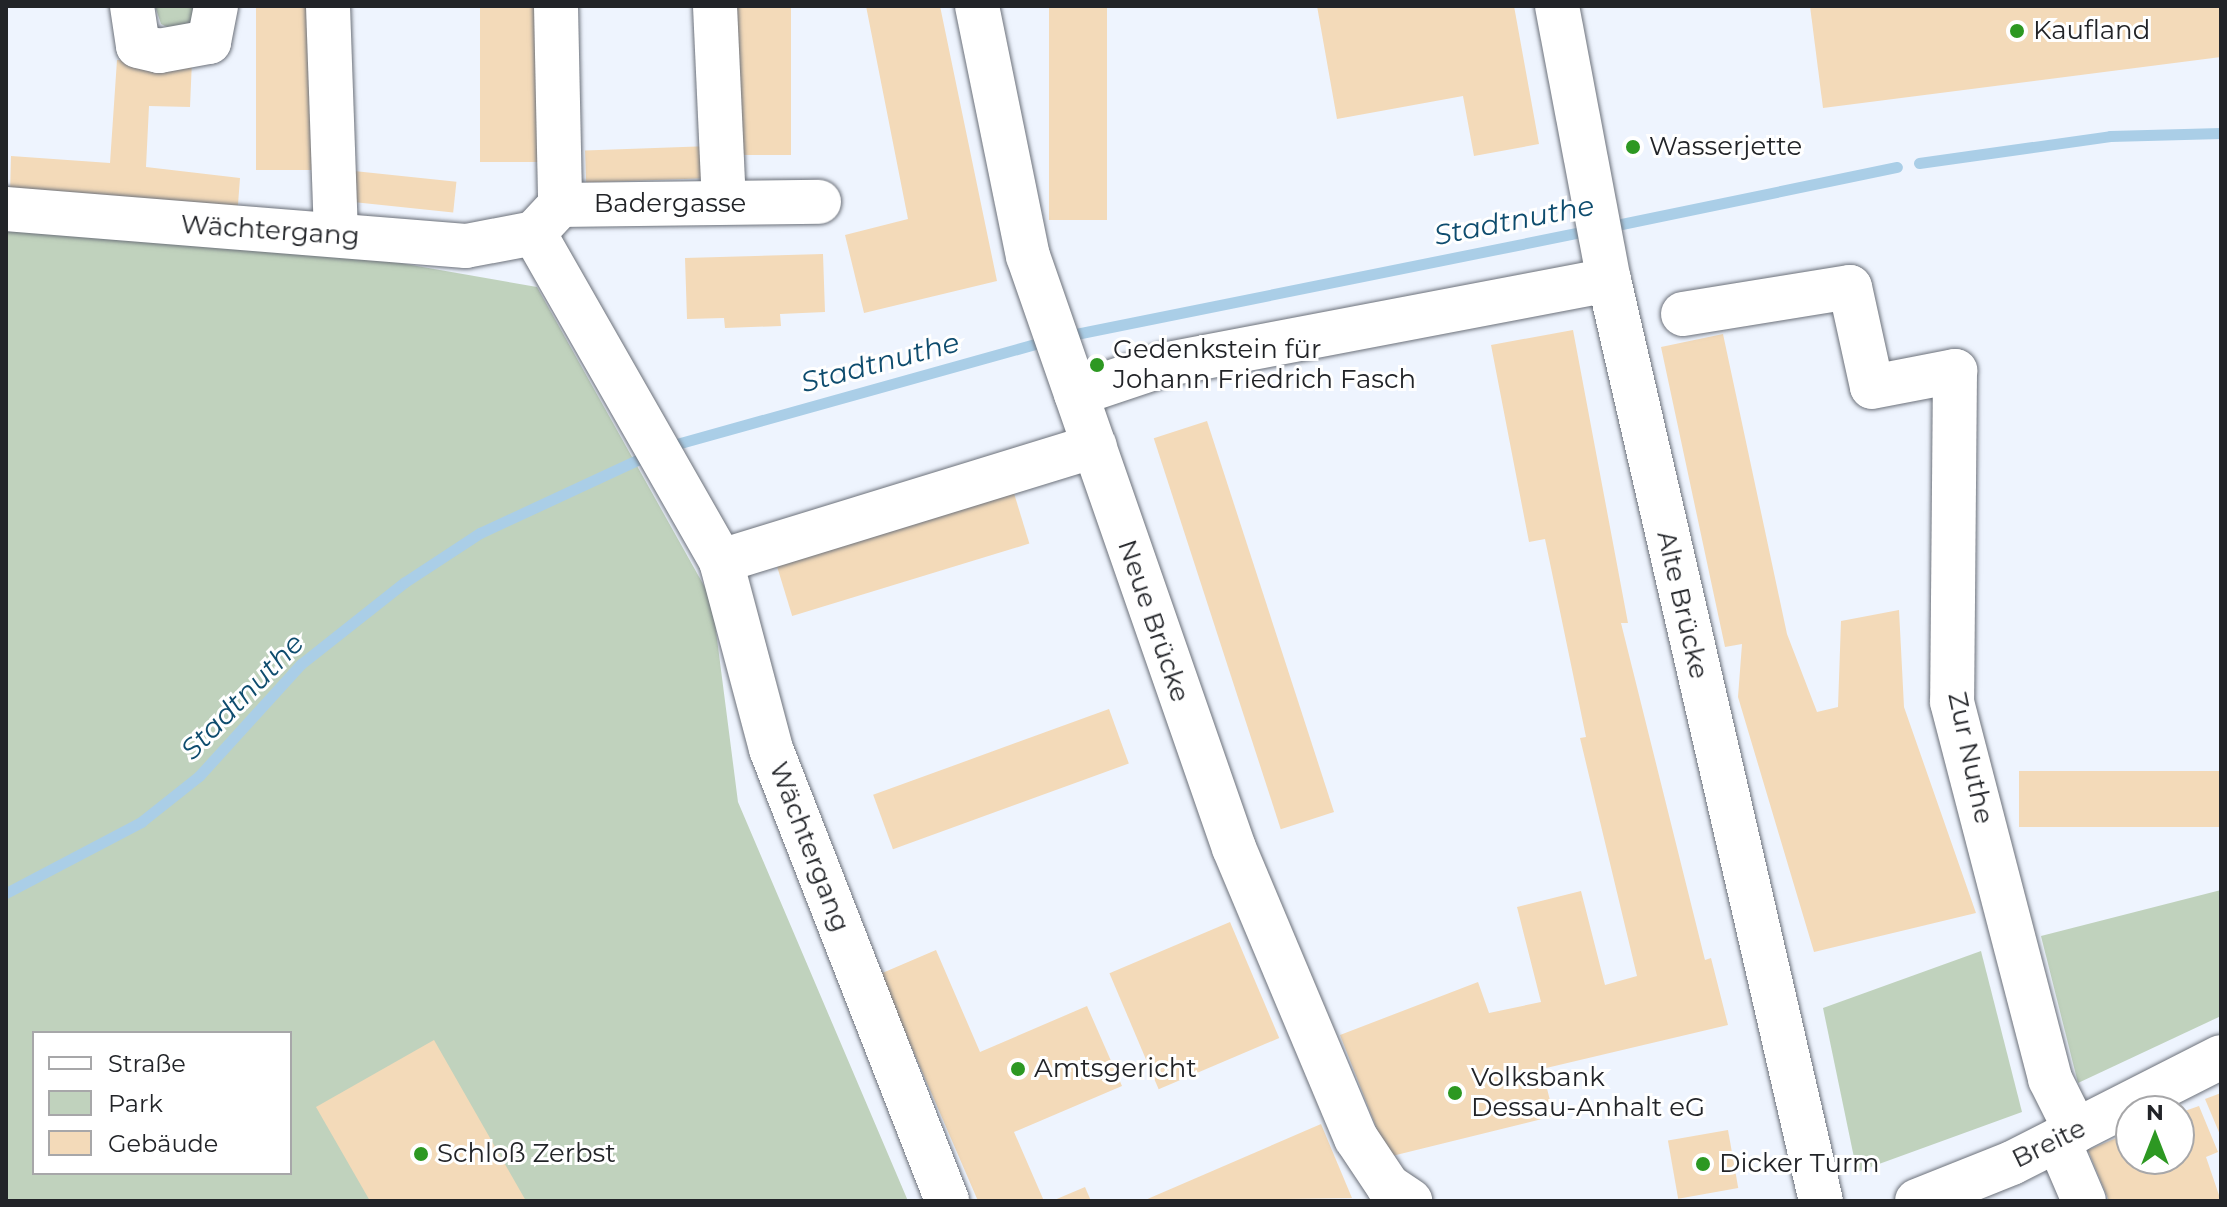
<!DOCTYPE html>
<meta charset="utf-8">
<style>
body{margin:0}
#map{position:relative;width:2227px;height:1207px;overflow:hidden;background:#eef4fe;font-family:Montserrat,sans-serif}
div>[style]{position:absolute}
.green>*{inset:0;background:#c0d2bd}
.stream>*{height:11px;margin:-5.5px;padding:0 5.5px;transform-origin:5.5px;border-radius:5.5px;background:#aacee7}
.building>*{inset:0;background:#f3dab9;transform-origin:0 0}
.roads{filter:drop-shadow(0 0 2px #6c717a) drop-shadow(0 0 2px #6c717a)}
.minor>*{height:44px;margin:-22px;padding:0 22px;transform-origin:22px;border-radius:22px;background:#fff}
.dots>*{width:22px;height:22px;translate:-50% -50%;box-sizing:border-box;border:4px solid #fff;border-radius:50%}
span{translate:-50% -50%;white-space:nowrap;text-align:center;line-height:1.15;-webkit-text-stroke:6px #fff;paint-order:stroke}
.poi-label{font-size:26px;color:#222428}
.left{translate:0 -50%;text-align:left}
.street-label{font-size:26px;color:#222428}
.water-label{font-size:28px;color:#0e4c6e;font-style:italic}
.frame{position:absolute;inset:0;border:8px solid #222428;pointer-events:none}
.legend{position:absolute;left:32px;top:1031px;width:260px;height:144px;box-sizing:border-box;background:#fff;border:2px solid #a7a7a9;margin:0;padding:10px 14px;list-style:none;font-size:24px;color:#222428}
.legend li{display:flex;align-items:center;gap:16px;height:40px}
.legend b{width:40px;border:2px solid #a7a7a9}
.north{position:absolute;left:2115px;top:1095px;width:80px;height:80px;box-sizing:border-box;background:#fff;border:2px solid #a7a7a9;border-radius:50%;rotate:0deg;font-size:22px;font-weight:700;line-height:32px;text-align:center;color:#222428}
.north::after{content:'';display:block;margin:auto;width:28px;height:36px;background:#2d9822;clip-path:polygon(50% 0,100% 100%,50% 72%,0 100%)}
</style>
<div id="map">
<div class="green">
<i style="clip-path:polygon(155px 6px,194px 6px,192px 23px,173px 30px,161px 24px)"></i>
<i style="clip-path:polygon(evenodd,6px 222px,354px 255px,537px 287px,712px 600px,738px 802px,908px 1201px,6px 1201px,6px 222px,34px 1033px,290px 1033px,290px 1173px,34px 1173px,34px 1033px)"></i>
<i style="clip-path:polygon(2221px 890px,2221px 1016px,2078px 1083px,2041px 936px)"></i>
<i style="clip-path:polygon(1981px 951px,2022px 1112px,1857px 1172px,1823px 1008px)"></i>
</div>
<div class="stream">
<i style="left:1919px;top:163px;width:193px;rotate:-8deg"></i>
<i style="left:2110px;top:136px;width:111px;rotate:-1.5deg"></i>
<i style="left:1607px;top:227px;width:296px;rotate:-11.7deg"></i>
<i style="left:1066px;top:336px;width:536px;rotate:-11.41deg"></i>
<i style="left:666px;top:447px;width:399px;rotate:-15.6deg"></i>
<i style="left:6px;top:893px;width:153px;rotate:-27.7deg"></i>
<i style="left:141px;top:822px;width:74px;rotate:-38.4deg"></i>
<i style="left:199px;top:776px;width:151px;rotate:-47.7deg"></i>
<i style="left:301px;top:664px;width:132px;rotate:-38.3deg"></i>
<i style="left:405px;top:582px;width:90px;rotate:-33.2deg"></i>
<i style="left:480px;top:533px;width:187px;rotate:-24.9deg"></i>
</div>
<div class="building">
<i style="left:256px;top:6px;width:58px;height:164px"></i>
<i style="left:480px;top:6px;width:60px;height:156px"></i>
<i style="left:734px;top:6px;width:57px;height:149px"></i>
<i style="clip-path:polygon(866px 6px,940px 6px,997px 281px,864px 313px,845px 235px,908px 219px)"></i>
<i style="left:1049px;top:6px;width:58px;height:214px"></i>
<i style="clip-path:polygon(1317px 6px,1514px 6px,1539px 144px,1474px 156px,1463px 96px,1337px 119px)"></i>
<i style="clip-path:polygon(1810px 6px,2221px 6px,2221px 57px,1823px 108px)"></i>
<i style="clip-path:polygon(117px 60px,192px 60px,190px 107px,149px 106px,146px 167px,240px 178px,237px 218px,10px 195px,11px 156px,110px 163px)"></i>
<i style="left:711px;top:146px;width:32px;height:126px;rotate:88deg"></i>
<i style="left:354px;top:171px;width:103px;height:31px;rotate:6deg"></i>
<i style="clip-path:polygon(823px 254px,825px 312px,780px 314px,781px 326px,725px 328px,724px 318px,687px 319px,685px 258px)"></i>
<i style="clip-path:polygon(1573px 330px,1628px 623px,1621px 623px,1705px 960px,1711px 958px,1728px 1025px,1542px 1069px,1554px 1116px,1388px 1157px,1340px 1035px,1478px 982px,1489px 1013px,1541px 1002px,1517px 907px,1581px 891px,1605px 985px,1637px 976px,1580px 738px,1586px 737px,1545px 539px,1529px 542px,1491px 345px)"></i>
<i style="clip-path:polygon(1723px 334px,1787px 634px,1817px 712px,1838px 707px,1841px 621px,1899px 610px,1904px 707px,1976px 913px,1814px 952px,1738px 697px,1742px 644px,1725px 647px,1661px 347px)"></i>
<i style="left:1207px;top:421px;width:411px;height:56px;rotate:72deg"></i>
<i style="left:1013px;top:490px;width:56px;height:248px;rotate:73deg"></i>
<i style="left:1109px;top:709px;width:58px;height:251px;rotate:70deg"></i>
<i style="left:2221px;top:771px;width:56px;height:202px;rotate:90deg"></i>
<i style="left:1230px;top:922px;width:126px;height:131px;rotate:67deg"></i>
<i style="clip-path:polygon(936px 950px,980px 1052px,1087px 1006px,1122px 1086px,1014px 1132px,1044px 1201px,978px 1201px,880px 974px)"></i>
<i style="clip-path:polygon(434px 1040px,526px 1201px,370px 1201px,316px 1107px)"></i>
<i style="clip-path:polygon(2221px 1093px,2221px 1137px,2205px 1099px)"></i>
<i style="clip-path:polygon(2199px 1106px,2218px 1152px,2206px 1157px,2221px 1201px,2109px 1201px,2088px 1150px,2131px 1132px,2131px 1159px,2179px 1159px,2179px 1113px)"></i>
<i style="clip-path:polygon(1321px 1124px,1352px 1198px,1143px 1201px,1159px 1194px)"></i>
<i style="left:1728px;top:1130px;width:59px;height:61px;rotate:80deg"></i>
<i style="clip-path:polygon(1085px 1187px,1091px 1201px,1052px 1201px)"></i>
</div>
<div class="roads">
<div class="minor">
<i style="left:132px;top:6px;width:40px;rotate:81.5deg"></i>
<i style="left:138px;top:46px;width:22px;rotate:13deg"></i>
<i style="left:159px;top:51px;width:51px;rotate:-10.2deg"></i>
<i style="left:209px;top:42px;width:37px;rotate:-79deg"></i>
<i style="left:328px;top:6px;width:229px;rotate:88deg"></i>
<i style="left:556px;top:6px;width:199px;rotate:88.8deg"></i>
<i style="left:715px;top:6px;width:195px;rotate:87.4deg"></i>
<i style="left:977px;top:6px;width:255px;rotate:78.5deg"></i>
<i style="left:1028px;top:256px;width:627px;rotate:70.81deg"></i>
<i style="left:1234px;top:848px;width:315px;rotate:67.2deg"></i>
<i style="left:1356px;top:1138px;width:58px;rotate:56.3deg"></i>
<i style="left:1388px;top:1186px;width:27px;rotate:34deg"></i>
<i style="left:1557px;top:6px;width:279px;rotate:79.3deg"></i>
<i style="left:1609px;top:280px;width:945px;rotate:77.04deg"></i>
<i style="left:6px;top:209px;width:461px;rotate:4.6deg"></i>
<i style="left:466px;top:246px;width:69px;rotate:-10.8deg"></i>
<i style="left:534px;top:233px;width:378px;rotate:60.3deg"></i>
<i style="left:721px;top:561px;width:195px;rotate:75.1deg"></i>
<i style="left:771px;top:749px;width:485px;rotate:68.7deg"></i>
<i style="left:534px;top:233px;width:38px;rotate:-47deg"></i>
<i style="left:560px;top:205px;width:259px;rotate:-0.7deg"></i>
<i style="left:1683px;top:314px;width:169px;rotate:-9.2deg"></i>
<i style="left:1850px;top:287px;width:102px;rotate:77.6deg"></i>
<i style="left:1872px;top:387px;width:85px;rotate:-10.9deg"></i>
<i style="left:1955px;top:371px;width:331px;rotate:90.5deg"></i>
<i style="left:1952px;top:702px;width:390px;rotate:75.4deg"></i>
<i style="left:2050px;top:1079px;width:58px;rotate:63.4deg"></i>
<i style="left:1076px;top:394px;width:92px;rotate:-18.4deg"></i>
<i style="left:1163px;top:365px;width:454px;rotate:-10.8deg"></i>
<i style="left:721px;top:561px;width:391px;rotate:-17.1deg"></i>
<i style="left:2058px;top:1140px;width:66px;rotate:66.9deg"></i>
<i style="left:1917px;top:1201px;width:102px;rotate:-21.8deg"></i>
<i style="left:2012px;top:1163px;width:234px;rotate:-26.9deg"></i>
</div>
</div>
<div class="dots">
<i style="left:2017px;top:31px;background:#2d9822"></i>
<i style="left:1633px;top:147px;background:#2d9822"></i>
<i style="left:1097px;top:365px;background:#2d9822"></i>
<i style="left:1018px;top:1069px;background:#2d9822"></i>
<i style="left:1455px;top:1093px;background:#2d9822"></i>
<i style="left:421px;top:1154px;background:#2d9822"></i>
<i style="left:1703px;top:1164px;background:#2d9822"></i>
</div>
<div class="poi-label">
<span class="left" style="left:2033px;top:31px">Kaufland</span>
<span class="left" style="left:1649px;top:147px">Wasserjette</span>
<span class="left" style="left:1113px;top:365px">Gedenkstein für<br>Johann Friedrich Fasch</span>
<span class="left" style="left:1034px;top:1069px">Amtsgericht</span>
<span class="left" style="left:1471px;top:1093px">Volksbank<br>Dessau-Anhalt eG</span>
<span class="left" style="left:437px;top:1154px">Schloß Zerbst</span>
<span class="left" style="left:1719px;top:1164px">Dicker Turm</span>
</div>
<div class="street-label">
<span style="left:670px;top:204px">Badergasse</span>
<span style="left:270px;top:231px;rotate:4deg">Wächtergang</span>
<span style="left:1682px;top:605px;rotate:77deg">Alte Brücke</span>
<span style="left:1153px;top:621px;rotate:71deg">Neue Brücke</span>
<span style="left:1970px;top:758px;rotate:78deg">Zur Nuthe</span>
<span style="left:809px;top:847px;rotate:69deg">Wächtergang</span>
<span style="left:2049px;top:1144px;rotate:-26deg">Breite</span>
</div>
<div class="water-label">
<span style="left:1514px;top:220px;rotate:-11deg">Stadtnuthe</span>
<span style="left:880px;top:362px;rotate:-15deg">Stadtnuthe</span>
<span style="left:242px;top:696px;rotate:-46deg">Stadtnuthe</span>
</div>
<div class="frame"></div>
<ul class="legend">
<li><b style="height:10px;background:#fff"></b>Straße</li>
<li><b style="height:22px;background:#c0d2bd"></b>Park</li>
<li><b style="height:22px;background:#f3dab9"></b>Gebäude</li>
</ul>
<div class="north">N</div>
</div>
